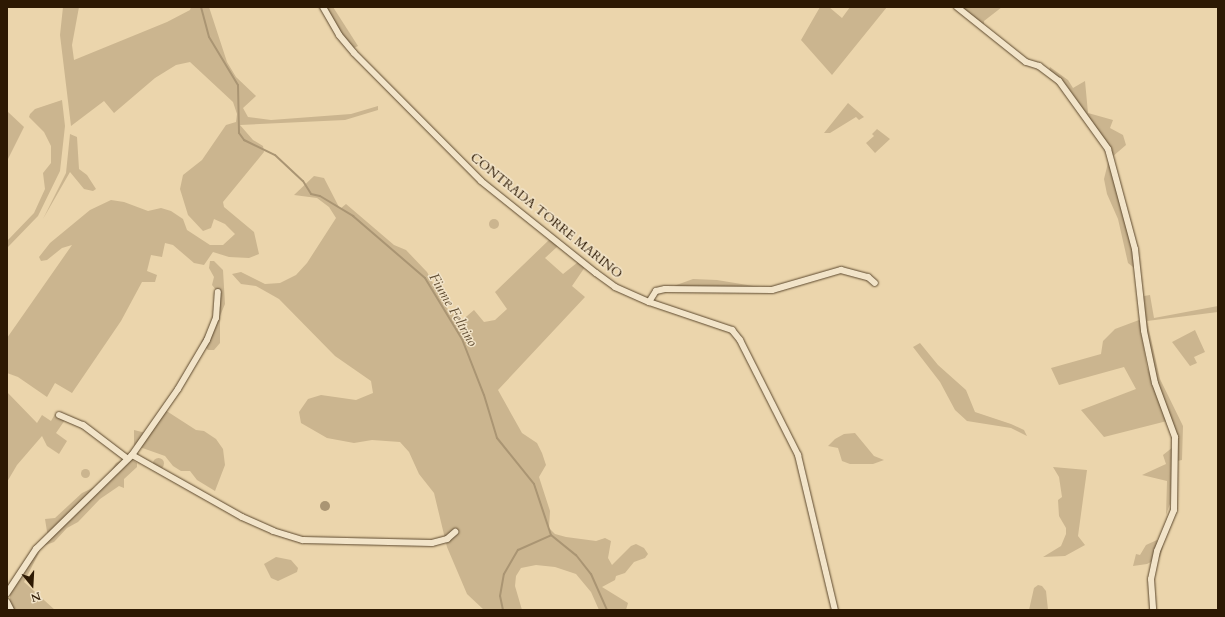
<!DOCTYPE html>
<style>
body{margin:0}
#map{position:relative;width:1225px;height:617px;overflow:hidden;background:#ebd5ac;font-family:Cardo,serif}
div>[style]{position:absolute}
.green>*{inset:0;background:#cbb58f}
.round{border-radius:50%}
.water>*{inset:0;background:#aa9573}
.stream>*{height:2px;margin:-1px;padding:0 1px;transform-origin:1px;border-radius:1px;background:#aa9573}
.roads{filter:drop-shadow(0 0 1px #5c482d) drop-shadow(0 0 1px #5c482d)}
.minor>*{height:6px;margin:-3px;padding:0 3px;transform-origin:3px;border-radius:3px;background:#f2e4c9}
span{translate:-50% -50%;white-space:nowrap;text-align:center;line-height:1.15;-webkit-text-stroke:3px #f2e4c9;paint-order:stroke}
.street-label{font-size:13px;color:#2d1903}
.water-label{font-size:14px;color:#5f4b30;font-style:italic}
.frame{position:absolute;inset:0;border:8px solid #2d1903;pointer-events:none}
.north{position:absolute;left:12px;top:565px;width:40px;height:40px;-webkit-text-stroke:3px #f2e4c9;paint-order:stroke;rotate:162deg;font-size:11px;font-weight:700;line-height:16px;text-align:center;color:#2d1903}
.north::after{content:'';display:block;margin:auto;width:14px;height:18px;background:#2d1903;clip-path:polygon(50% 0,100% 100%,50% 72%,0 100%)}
</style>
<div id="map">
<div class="green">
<i style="clip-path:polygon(63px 7px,79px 7px,72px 45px,74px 60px,167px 22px,190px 10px,191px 7px,209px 7px,227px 62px,236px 77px,256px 96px,243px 108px,248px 117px,271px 120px,351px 114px,378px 106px,378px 110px,345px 120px,240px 125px,253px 140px,263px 146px,264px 152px,223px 202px,224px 207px,254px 232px,259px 254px,249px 258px,229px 257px,213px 252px,204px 265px,194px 263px,173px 245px,165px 243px,162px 257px,151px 255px,147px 271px,157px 275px,155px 282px,142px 282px,121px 321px,72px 393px,55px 383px,47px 397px,18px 377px,7px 373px,7px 338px,72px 245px,62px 248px,47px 260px,41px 261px,39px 257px,50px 243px,90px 210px,111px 200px,124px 202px,148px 211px,161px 208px,171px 211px,183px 219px,187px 230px,210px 245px,223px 245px,235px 234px,225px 224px,214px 219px,211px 228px,203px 231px,188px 215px,180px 189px,183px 175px,202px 160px,226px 125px,236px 122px,237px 114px,233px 102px,190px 62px,176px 65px,155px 78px,114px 113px,104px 101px,71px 126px,60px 35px)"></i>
<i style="clip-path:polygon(325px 7px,333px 7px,358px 46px,354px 48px,340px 32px)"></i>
<i style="clip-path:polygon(820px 7px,829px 7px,842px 18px,850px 7px,887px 7px,832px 75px,801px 40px)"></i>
<i style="clip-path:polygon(961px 7px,1002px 7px,984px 21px,984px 26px)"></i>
<i style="clip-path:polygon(1050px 67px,1068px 80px,1073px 88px,1085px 81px,1088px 113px,1113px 120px,1110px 128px,1123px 135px,1126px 145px,1112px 157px,1107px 143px,1067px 86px,1049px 71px)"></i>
<i style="clip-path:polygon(62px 100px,65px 126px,60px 171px,38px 216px,7px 248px,7px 241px,34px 213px,45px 189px,43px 173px,51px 163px,51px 146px,44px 132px,29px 117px,30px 114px,35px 109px)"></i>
<i style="clip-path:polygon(848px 103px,864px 117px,859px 120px,856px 117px,830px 133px,824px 133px)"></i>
<i style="clip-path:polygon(7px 111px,24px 127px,7px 161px)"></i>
<i style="clip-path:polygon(877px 129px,890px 139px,875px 153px,866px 143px,874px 136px,872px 134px)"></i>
<i style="clip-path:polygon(70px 134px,77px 137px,79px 169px,87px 175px,96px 189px,93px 191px,84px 189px,70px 172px,43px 219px,66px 173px)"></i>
<i style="clip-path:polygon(1109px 159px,1138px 271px,1128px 263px,1118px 219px,1107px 194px,1104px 179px)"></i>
<i style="clip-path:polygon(314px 176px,324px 178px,340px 209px,346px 204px,394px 245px,406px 250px,427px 272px,446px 307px,460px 322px,474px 310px,484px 322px,495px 320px,507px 309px,495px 292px,550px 239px,558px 246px,545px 258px,563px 274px,578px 262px,585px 267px,572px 286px,585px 297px,498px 390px,522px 433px,537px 443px,542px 453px,546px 465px,539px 477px,550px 511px,549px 528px,555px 534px,566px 537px,596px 541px,605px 538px,611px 541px,608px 558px,612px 565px,631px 546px,636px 544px,644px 548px,648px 554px,645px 558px,634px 562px,625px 573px,616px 576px,615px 580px,602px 587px,628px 603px,626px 610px,599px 610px,591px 592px,576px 574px,555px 567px,536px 565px,521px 568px,516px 576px,515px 586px,522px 610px,484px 610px,467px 594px,447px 547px,434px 493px,419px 474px,409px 452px,400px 442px,372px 440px,354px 443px,327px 438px,301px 423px,299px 412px,308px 399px,321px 395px,356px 400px,373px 393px,371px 381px,335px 356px,279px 299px,256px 286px,241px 284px,232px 274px,241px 272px,265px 284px,280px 283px,296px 275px,307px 263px,336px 218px,329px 207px,317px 198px,294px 195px)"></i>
<i class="round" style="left:489px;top:219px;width:10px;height:10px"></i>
<i style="clip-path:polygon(210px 261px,214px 261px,223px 270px,225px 304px,220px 316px,220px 343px,214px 350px,208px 350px,201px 342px,212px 324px,217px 291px,212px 285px,214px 277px,209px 268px)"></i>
<i style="clip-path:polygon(693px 279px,717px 280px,771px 289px,671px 287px)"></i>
<i style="clip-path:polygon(1150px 295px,1154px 318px,1218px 306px,1218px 312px,1147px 321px,1160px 379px,1183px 426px,1182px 460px,1177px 461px,1175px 434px,1155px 381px,1145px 322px,1144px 296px)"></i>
<i style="clip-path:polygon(1139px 320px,1147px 367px,1167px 421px,1104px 437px,1081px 410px,1136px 389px,1124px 367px,1059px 385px,1051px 368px,1101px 354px,1103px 341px,1115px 329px)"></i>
<i style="clip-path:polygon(1195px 330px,1205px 352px,1194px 357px,1197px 363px,1190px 366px,1172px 342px)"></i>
<i style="clip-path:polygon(920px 343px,938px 365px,966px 390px,975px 412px,1011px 424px,1024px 430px,1027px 436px,1011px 428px,967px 421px,955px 410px,940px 382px,913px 347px)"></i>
<i style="clip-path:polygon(7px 392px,37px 423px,42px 415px,51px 421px,55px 414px,65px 420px,56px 433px,67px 441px,59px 454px,47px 446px,42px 436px,17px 465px,7px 482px)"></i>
<i style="clip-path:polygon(165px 410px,196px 430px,204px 431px,216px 439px,223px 449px,225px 465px,215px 491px,197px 480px,190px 471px,181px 471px,173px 466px,165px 456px,134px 445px,134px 430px,146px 433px)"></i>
<i style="clip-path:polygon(855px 433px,874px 456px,884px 460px,873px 464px,850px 464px,842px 461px,838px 448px,828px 446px,835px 439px,844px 434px)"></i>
<i style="clip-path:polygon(1173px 447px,1170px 504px,1166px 515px,1167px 481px,1142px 475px,1166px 464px,1163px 455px)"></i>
<i style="clip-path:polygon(128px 457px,137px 463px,137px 467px,124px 479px,124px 488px,119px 486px,100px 499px,78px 522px,67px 528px,54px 542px,43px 546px,48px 538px,45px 519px,55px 518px,82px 493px,103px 483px,116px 463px)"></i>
<i class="round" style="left:152.5px;top:457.5px;width:11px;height:11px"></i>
<i style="clip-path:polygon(1053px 467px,1087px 470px,1078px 536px,1085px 545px,1065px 556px,1043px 557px,1061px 546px,1066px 534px,1066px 528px,1059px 516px,1058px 500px,1062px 497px,1059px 477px)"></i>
<i class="round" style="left:80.5px;top:468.5px;width:9px;height:9px"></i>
<i style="clip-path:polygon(1157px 540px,1163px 547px,1160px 557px,1147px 564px,1133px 566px,1136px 554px,1140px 555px,1146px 545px)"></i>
<i style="clip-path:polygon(40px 551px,24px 582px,55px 610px,14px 610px,10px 602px,10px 593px,31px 559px)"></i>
<i style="clip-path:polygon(276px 557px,291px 560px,298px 568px,297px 572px,278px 581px,271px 578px,264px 564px)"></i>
<i style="clip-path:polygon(1038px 585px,1042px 586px,1046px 591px,1048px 610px,1029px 610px,1034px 588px)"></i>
</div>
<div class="water">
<i class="round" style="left:320px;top:501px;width:10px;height:10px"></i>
</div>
<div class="stream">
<i style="left:201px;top:7px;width:31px;rotate:75deg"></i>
<i style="left:209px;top:37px;width:56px;rotate:58.9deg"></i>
<i style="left:238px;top:85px;width:48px;rotate:88.8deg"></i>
<i style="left:239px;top:133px;width:9px;rotate:54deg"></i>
<i style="left:244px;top:140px;width:34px;rotate:26deg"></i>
<i style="left:275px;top:155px;width:38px;rotate:43deg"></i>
<i style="left:303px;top:181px;width:15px;rotate:58deg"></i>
<i style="left:311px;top:194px;width:9px;rotate:13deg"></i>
<i style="left:320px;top:196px;width:39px;rotate:31deg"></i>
<i style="left:353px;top:216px;width:95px;rotate:40.7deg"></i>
<i style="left:425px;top:278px;width:71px;rotate:58.8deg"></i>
<i style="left:462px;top:339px;width:60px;rotate:68.6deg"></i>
<i style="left:484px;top:395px;width:45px;rotate:73.2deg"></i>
<i style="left:497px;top:438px;width:59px;rotate:51.2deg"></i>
<i style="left:534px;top:484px;width:54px;rotate:71.6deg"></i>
<i style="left:551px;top:535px;width:32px;rotate:39deg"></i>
<i style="left:576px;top:555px;width:24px;rotate:52deg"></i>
<i style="left:591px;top:574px;width:39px;rotate:66deg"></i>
<i style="left:503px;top:610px;width:14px;rotate:-102deg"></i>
<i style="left:500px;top:596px;width:22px;rotate:-80deg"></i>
<i style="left:504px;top:574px;width:28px;rotate:-60deg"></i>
<i style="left:518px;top:550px;width:36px;rotate:-24deg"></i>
</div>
<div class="roads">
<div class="minor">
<i style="left:323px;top:7px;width:32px;rotate:60deg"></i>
<i style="left:339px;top:35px;width:23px;rotate:50deg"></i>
<i style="left:354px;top:53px;width:180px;rotate:45.2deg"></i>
<i style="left:481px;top:181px;width:147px;rotate:38.7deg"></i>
<i style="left:596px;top:273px;width:24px;rotate:36deg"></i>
<i style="left:615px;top:287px;width:37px;rotate:24deg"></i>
<i style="left:649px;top:302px;width:88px;rotate:18.6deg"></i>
<i style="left:732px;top:330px;width:13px;rotate:51deg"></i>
<i style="left:740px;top:340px;width:129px;rotate:63.2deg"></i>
<i style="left:798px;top:455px;width:159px;rotate:76.6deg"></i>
<i style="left:957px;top:7px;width:88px;rotate:38.6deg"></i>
<i style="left:1026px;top:62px;width:14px;rotate:17deg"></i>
<i style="left:1039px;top:66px;width:25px;rotate:37deg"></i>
<i style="left:1059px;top:81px;width:84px;rotate:54.2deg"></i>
<i style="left:1108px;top:149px;width:104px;rotate:74.9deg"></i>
<i style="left:1135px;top:249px;width:82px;rotate:83.7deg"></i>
<i style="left:1144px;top:331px;width:53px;rotate:78.1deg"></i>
<i style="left:1155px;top:383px;width:58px;rotate:69.7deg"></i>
<i style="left:1175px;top:437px;width:73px;rotate:90.8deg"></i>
<i style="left:1174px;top:510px;width:44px;rotate:112.5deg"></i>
<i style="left:1157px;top:551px;width:29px;rotate:102deg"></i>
<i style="left:1151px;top:579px;width:31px;rotate:86deg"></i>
<i style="left:649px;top:302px;width:13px;rotate:-58deg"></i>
<i style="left:656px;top:291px;width:9px;rotate:-13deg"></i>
<i style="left:665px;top:289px;width:107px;rotate:0.5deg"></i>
<i style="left:772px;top:290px;width:72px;rotate:-16.2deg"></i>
<i style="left:841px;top:270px;width:28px;rotate:15deg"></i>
<i style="left:868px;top:277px;width:9px;rotate:41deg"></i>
<i style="left:59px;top:415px;width:26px;rotate:23deg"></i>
<i style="left:83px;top:425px;width:56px;rotate:37.1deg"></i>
<i style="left:132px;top:455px;width:126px;rotate:29.4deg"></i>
<i style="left:242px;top:517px;width:34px;rotate:24deg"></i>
<i style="left:273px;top:531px;width:31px;rotate:17deg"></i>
<i style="left:303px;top:540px;width:129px;rotate:1.3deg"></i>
<i style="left:432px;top:543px;width:16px;rotate:-15deg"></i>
<i style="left:447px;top:539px;width:11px;rotate:-41deg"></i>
<i style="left:7px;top:593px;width:53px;rotate:-56.6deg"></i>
<i style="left:36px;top:549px;width:134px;rotate:-44.4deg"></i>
<i style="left:132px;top:455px;width:80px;rotate:-55.1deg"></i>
<i style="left:178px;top:389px;width:57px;rotate:-59.4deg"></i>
<i style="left:207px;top:340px;width:24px;rotate:-68deg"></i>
<i style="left:216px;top:318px;width:26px;rotate:-86deg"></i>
<i style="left:7px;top:602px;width:9px;rotate:63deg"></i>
</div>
</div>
<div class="street-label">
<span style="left:546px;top:216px;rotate:39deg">CONTRADA TORRE MARINO</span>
</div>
<div class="water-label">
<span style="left:453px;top:310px;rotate:60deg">Fiume Feltrino</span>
</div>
<div class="frame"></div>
<div class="north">N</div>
</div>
